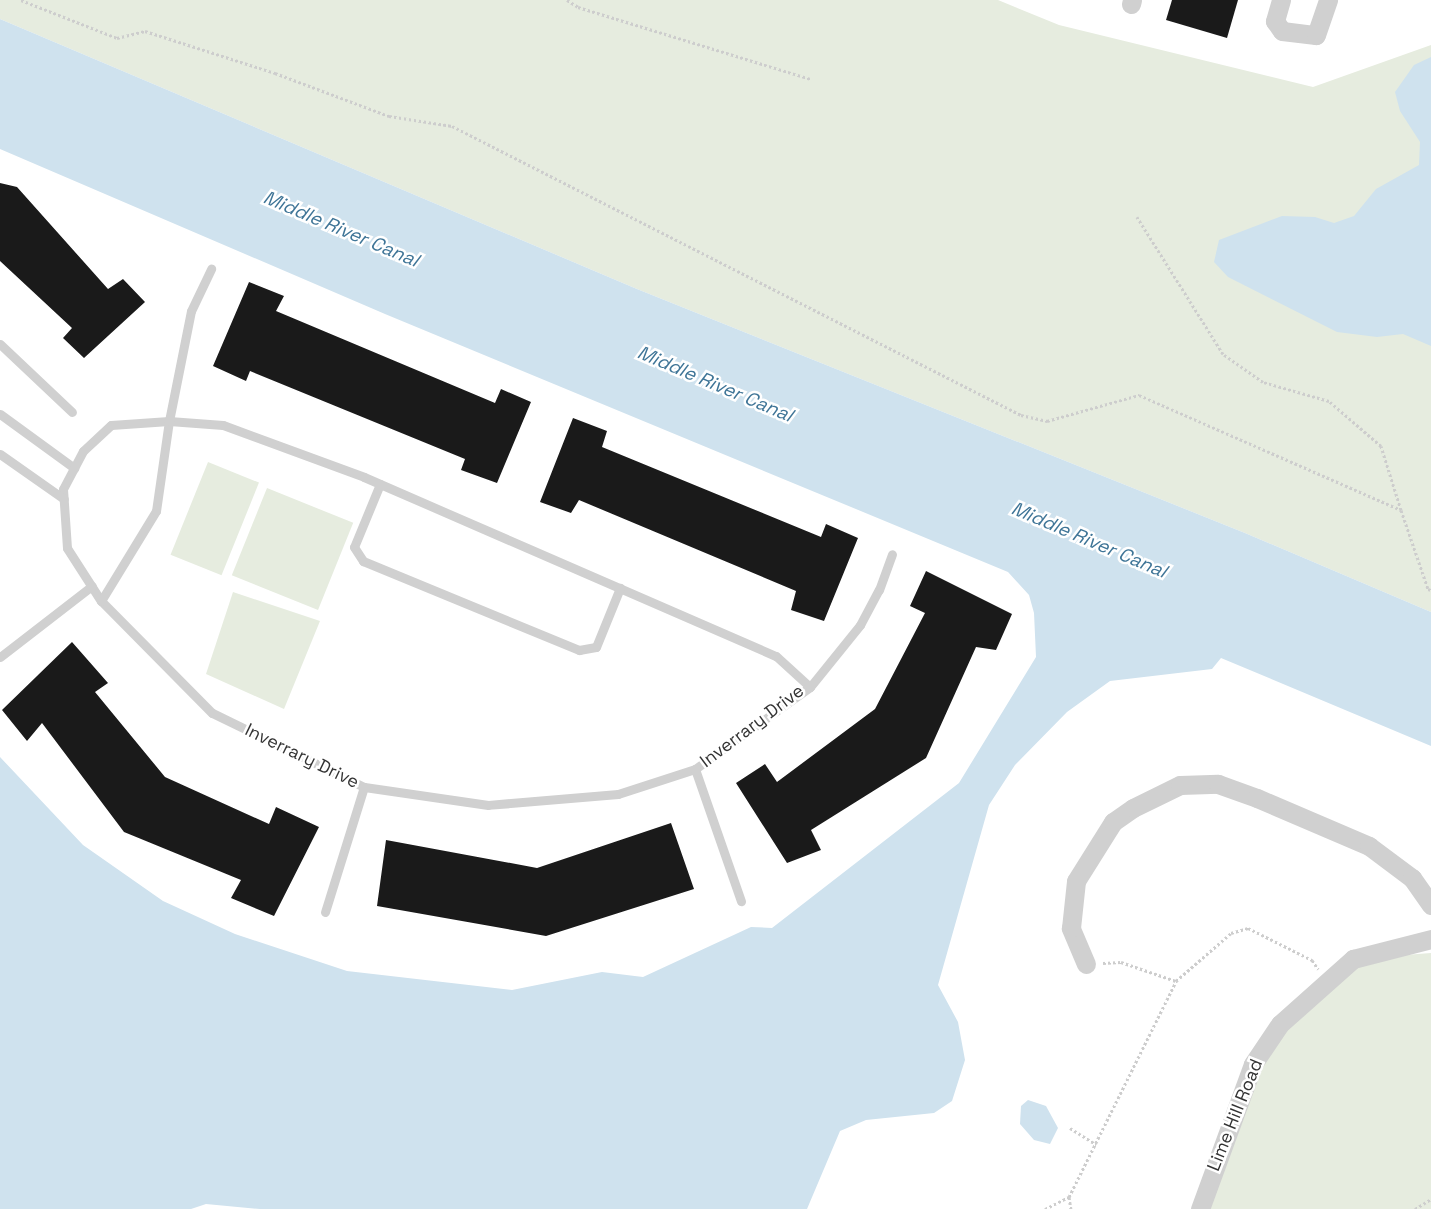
<!DOCTYPE html>
<style>
body{margin:0}
#map{position:relative;width:1431px;height:1209px;overflow:hidden;background:#fff;font-family:"Space Grotesk",sans-serif}
div>[style]{position:absolute}
.green>*{inset:0;background:#e6ecdf;transform-origin:0 0}
.water>*{inset:0;background:#cfe2ee}
.building>*{inset:0;background:#1a1a1a}
.path>*{height:3px;margin-top:-1.5px;transform-origin:0;background:repeating-linear-gradient(90deg,#cdcdcd 0 2.5px,transparent 0 5px)}
.service>*{height:9px;margin:-4.5px;padding:0 4.5px;transform-origin:4.5px;border-radius:4.5px;background:#d0d0d0}
.minor>*{height:19px;margin:-9.5px;padding:0 9.5px;transform-origin:9.5px;border-radius:9.5px;background:#d0d0d0}
span{translate:-50% -50%;white-space:nowrap;text-align:center;line-height:1.15;-webkit-text-stroke:5px #fff;paint-order:stroke}
.street-label{font-size:18px;color:#333}
.water-label{font-size:19px;color:#3f7597;font-style:italic}
</style>
<div id="map">
<div class="green">
<i style="clip-path:polygon(0 0,998px 0,1059px 25px,1313px 87px,1431px 45px,1431px 612px,1245px 533px,637px 289px,0 19px)"></i>
<i style="left:208px;top:462px;width:55px;height:100px;rotate:22deg"></i>
<i style="left:267px;top:488px;width:93px;height:94px;rotate:22deg"></i>
<i style="clip-path:polygon(233px 592px,320px 621px,284px 709px,206px 674px)"></i>
<i style="clip-path:polygon(1431px 953px,1431px 1209px,1200px 1209px,1253px 1064px,1353px 959px)"></i>
</div>
<div class="water">
<i style="clip-path:polygon(0 19px,637px 289px,1245px 533px,1431px 612px,1431px 746px,1221px 658px,1212px 669px,1110px 681px,1067px 712px,1015px 765px,989px 805px,938px 985px,958px 1022px,965px 1060px,952px 1101px,934px 1113px,866px 1120px,840px 1131px,807px 1209px,260px 1209px,206px 1204px,191px 1209px,0 1209px,0 757px,83px 845px,163px 901px,235px 934px,347px 971px,512px 990px,602px 972px,643px 977px,751px 927px,772px 928px,959px 783px,1036px 657px,1034px 613px,1029px 595px,1008px 572px,385px 314px,0 149px)"></i>
<i style="clip-path:polygon(1431px 57px,1431px 346px,1403px 334px,1377px 337px,1337px 332px,1228px 277px,1214px 262px,1219px 240px,1282px 216px,1315px 217px,1334px 223px,1354px 216px,1376px 189px,1419px 165px,1420px 142px,1400px 111px,1395px 92px,1414px 65px)"></i>
<i style="clip-path:polygon(1028px 1100px,1046px 1106px,1058px 1128px,1050px 1144px,1034px 1140px,1020px 1124px,1021px 1106px)"></i>
</div>
<div class="building">
<i style="clip-path:polygon(1172px 0,1238px 0,1227px 38px,1166px 20px)"></i>
<i style="clip-path:polygon(0 183px,17px 187px,108px 289px,123px 279px,145px 302px,84px 358px,63px 338px,72px 328px,0 261px)"></i>
<i style="clip-path:polygon(249px 282px,284px 296px,276px 311px,495px 403px,501px 389px,531px 402px,497px 483px,461px 470px,465px 459px,250px 371px,246px 381px,213px 366px)"></i>
<i style="clip-path:polygon(573px 418px,607px 431px,602px 447px,821px 537px,826px 524px,858px 538px,824px 621px,791px 610px,796px 591px,579px 500px,571px 513px,540px 502px)"></i>
<i style="clip-path:polygon(926px 571px,1012px 614px,996px 650px,976px 647px,926px 758px,811px 830px,821px 850px,787px 863px,736px 783px,765px 764px,777px 782px,875px 709px,925px 613px,910px 606px)"></i>
<i style="clip-path:polygon(72px 642px,108px 683px,95px 692px,165px 777px,269px 824px,276px 807px,319px 827px,274px 916px,231px 898px,241px 880px,124px 832px,42px 723px,27px 741px,2px 710px)"></i>
<i style="clip-path:polygon(671px 823px,694px 889px,546px 936px,377px 906px,386px 840px,537px 868px)"></i>
</div>
<div class="path">
<i style="left:21px;top:0;width:103px;rotate:21.6deg"></i>
<i style="left:117px;top:38px;width:29px;rotate:-14deg"></i>
<i style="left:145px;top:31px;width:137px;rotate:17.9deg"></i>
<i style="left:275px;top:73px;width:122px;rotate:20.7deg"></i>
<i style="left:389px;top:116px;width:64px;rotate:9deg"></i>
<i style="left:452px;top:126px;width:638px;rotate:26.93deg"></i>
<i style="left:1021px;top:415px;width:27px;rotate:13deg"></i>
<i style="left:1047px;top:421px;width:96px;rotate:-15.8deg"></i>
<i style="left:1139px;top:395px;width:286px;rotate:23.7deg"></i>
<i style="left:1401px;top:510px;width:67px;rotate:-107.4deg"></i>
<i style="left:1381px;top:446px;width:69px;rotate:-139.1deg"></i>
<i style="left:1329px;top:401px;width:69px;rotate:-163.9deg"></i>
<i style="left:1263px;top:382px;width:49px;rotate:-145deg"></i>
<i style="left:1223px;top:354px;width:162px;rotate:-122.1deg"></i>
<i style="left:567px;top:0;width:13px;rotate:32deg"></i>
<i style="left:578px;top:7px;width:244px;rotate:17.2deg"></i>
<i style="left:1401px;top:510px;width:83px;rotate:71.1deg"></i>
<i style="left:1428px;top:589px;width:3px;rotate:18deg"></i>
<i style="left:1103px;top:963px;width:18px;rotate:-3deg"></i>
<i style="left:1121px;top:962px;width:58px;rotate:19.1deg"></i>
<i style="left:1070px;top:1128px;width:31px;rotate:32deg"></i>
<i style="left:1069px;top:1197px;width:12px;rotate:81deg"></i>
<i style="left:1045px;top:1209px;width:27px;rotate:-27deg"></i>
<i style="left:1069px;top:1197px;width:241px;rotate:-63.6deg"></i>
<i style="left:1176px;top:981px;width:73px;rotate:-41.1deg"></i>
<i style="left:1231px;top:933px;width:18px;rotate:-16deg"></i>
<i style="left:1248px;top:928px;width:72px;rotate:26.6deg"></i>
<i style="left:1312px;top:960px;width:11px;rotate:56deg"></i>
<i style="left:1415px;top:1209px;width:19px;rotate:-32deg"></i>
</div>
<div class="service">
<i style="left:0;top:344px;width:99px;rotate:43.4deg"></i>
<i style="left:0;top:414px;width:92px;rotate:36.1deg"></i>
<i style="left:169px;top:421px;width:54px;rotate:4.2deg"></i>
<i style="left:223px;top:425px;width:150px;rotate:20.2deg"></i>
<i style="left:364px;top:477px;width:449px;rotate:23.5deg"></i>
<i style="left:776px;top:656px;width:46px;rotate:42.4deg"></i>
<i style="left:810px;top:687px;width:141px;rotate:144.5deg"></i>
<i style="left:695px;top:769px;width:81px;rotate:162deg"></i>
<i style="left:618px;top:794px;width:130px;rotate:175.2deg"></i>
<i style="left:488px;top:805px;width:125px;rotate:-171.7deg"></i>
<i style="left:364px;top:787px;width:169px;rotate:-154deg"></i>
<i style="left:212px;top:713px;width:158px;rotate:-134.7deg"></i>
<i style="left:101px;top:601px;width:63px;rotate:-122.7deg"></i>
<i style="left:67px;top:548px;width:59px;rotate:-93.9deg"></i>
<i style="left:63px;top:489px;width:43px;rotate:-62.2deg"></i>
<i style="left:83px;top:451px;width:38px;rotate:-43deg"></i>
<i style="left:111px;top:425px;width:58px;rotate:-3.9deg"></i>
<i style="left:0;top:454px;width:78px;rotate:35.1deg"></i>
<i style="left:380px;top:484px;width:68px;rotate:112.4deg"></i>
<i style="left:354px;top:547px;width:17px;rotate:57deg"></i>
<i style="left:363px;top:561px;width:234px;rotate:22.4deg"></i>
<i style="left:579px;top:650px;width:17px;rotate:-10deg"></i>
<i style="left:596px;top:647px;width:64px;rotate:-67.9deg"></i>
<i style="left:101px;top:601px;width:105px;rotate:-58.6deg"></i>
<i style="left:156px;top:511px;width:91px;rotate:-81.8deg"></i>
<i style="left:169px;top:421px;width:112px;rotate:-78.7deg"></i>
<i style="left:191px;top:311px;width:47px;rotate:-64.5deg"></i>
<i style="left:0;top:657px;width:116px;rotate:-37.7deg"></i>
<i style="left:810px;top:687px;width:80px;rotate:-51.1deg"></i>
<i style="left:860px;top:625px;width:40px;rotate:-62deg"></i>
<i style="left:879px;top:590px;width:38px;rotate:-70deg"></i>
<i style="left:695px;top:769px;width:140px;rotate:70.8deg"></i>
<i style="left:325px;top:912px;width:131px;rotate:-72.7deg"></i>
</div>
<div class="minor">
<i style="left:1281px;top:0;width:22px;rotate:106deg"></i>
<i style="left:1275px;top:21px;width:12px;rotate:55deg"></i>
<i style="left:1282px;top:31px;width:34px;rotate:7deg"></i>
<i style="left:1316px;top:35px;width:37px;rotate:-71deg"></i>
<i style="left:1131px;top:4px;width:4px;rotate:-76deg"></i>
<i style="left:1086px;top:964px;width:39px;rotate:-113deg"></i>
<i style="left:1071px;top:928px;width:47px;rotate:-83.9deg"></i>
<i style="left:1076px;top:881px;width:70px;rotate:-57.9deg"></i>
<i style="left:1113px;top:822px;width:24px;rotate:-35deg"></i>
<i style="left:1133px;top:808px;width:52px;rotate:-26.1deg"></i>
<i style="left:1180px;top:785px;width:38px;rotate:-2deg"></i>
<i style="left:1218px;top:784px;width:41px;rotate:19.7deg"></i>
<i style="left:1257px;top:798px;width:122px;rotate:23.2deg"></i>
<i style="left:1369px;top:846px;width:54px;rotate:36.7deg"></i>
<i style="left:1412px;top:878px;width:33px;rotate:55deg"></i>
<i style="left:1200px;top:1209px;width:154px;rotate:-69.9deg"></i>
<i style="left:1253px;top:1064px;width:48px;rotate:-56deg"></i>
<i style="left:1280px;top:1024px;width:98px;rotate:-41.7deg"></i>
<i style="left:1353px;top:959px;width:81px;rotate:-14.4deg"></i>
</div>
<div class="street-label">
<span style="left:752px;top:726px;rotate:-37deg">Inverrary Drive</span>
<span style="left:302px;top:756px;rotate:26deg">Inverrary Drive</span>
<span style="left:1235px;top:1115px;rotate:-68deg">Lime Hill Road</span>
</div>
<div class="water-label">
<span style="left:341px;top:229px;rotate:23deg">Middle River Canal</span>
<span style="left:715px;top:384px;rotate:23deg">Middle River Canal</span>
<span style="left:1089px;top:540px;rotate:23deg">Middle River Canal</span>
</div>
</div>
